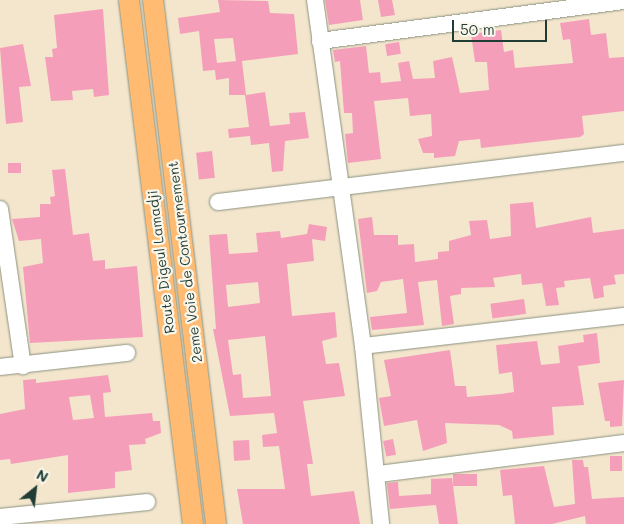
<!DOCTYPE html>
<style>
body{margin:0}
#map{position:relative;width:624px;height:524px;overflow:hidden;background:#f4e6cd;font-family:Mali,sans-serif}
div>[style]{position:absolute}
.building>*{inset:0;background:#f59eba;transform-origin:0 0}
.roads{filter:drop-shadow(0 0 1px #8a9280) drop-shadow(0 0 1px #8a9280)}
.minor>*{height:16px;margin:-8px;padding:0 8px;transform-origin:8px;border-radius:8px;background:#fff}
.major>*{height:20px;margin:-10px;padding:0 10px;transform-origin:10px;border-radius:10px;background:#ffbb71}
span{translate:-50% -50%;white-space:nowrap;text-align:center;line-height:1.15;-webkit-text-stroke:4.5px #fbf7ec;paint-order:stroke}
.street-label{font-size:14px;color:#1f3d34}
.north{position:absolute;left:10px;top:464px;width:50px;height:50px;-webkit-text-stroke:4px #fbf7ec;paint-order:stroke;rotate:29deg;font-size:14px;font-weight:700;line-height:20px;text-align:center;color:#1f3d34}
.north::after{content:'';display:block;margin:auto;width:18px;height:22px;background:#1f3d34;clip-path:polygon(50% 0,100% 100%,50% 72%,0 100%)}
.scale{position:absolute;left:452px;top:20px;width:95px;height:22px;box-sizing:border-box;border:2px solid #1f3d34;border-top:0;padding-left:6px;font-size:15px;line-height:18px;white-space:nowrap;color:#1f3d34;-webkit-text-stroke:4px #fbf7ec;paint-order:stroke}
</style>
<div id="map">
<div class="building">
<i style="clip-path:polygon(evenodd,218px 0,268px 1px,270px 13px,294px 14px,298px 54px,242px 61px,246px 95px,265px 92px,270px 126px,290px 124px,289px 113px,305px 112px,309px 138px,285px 141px,283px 171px,272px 172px,269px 143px,251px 145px,250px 136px,229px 138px,228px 129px,249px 127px,245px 95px,229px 95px,229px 78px,216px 80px,215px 70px,203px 71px,199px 31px,180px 34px,178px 18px,220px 12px,218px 0,233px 38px,236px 61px,217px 63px,214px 39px,233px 38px)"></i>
<i style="clip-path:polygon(325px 0,360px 0,363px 20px,329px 25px)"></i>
<i style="clip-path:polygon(378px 0,392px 0,395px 15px,381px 17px)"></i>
<i style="clip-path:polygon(103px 9px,109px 95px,94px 97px,93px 89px,72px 91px,73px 100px,51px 101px,45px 57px,53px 57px,52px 49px,57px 48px,54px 15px)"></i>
<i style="clip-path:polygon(589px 19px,591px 35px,606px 33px,609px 58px,624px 57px,624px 111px,582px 116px,584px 134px,580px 137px,481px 148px,480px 139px,459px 141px,455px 156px,434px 158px,434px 153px,423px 153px,418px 139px,432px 136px,431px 114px,410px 116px,408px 98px,374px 101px,381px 159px,348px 163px,345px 134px,353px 133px,352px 113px,344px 113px,340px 61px,335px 62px,333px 50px,366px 46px,369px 73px,380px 72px,381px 83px,401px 81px,398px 63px,409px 61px,413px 79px,435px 78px,433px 61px,452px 57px,460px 93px,489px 90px,487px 62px,475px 62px,471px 34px,501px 30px,504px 52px,513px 50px,515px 68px,573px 63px,570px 39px,563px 40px,560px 23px)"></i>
<i style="left:399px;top:42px;width:12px;height:14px;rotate:81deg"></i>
<i style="clip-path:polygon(23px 44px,31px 86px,19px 87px,23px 122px,6px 124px,0 48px)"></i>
<i style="left:212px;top:151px;width:27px;height:16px;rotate:84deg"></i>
<i style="left:8px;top:163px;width:13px;height:10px"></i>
<i style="clip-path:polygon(65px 169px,73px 235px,89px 233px,93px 261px,105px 260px,105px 269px,137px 266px,143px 337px,30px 343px,23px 267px,43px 263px,41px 239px,19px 241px,12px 219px,40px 217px,40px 204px,51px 204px,50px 197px,55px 196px,52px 170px)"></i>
<i style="clip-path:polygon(533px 202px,536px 228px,591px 217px,593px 233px,624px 229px,624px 274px,614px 275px,616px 284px,603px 286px,604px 297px,594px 299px,590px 278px,564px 281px,565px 287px,556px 288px,559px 305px,546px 306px,542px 283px,522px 285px,521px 274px,493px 278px,495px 287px,461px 288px,461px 294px,450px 296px,454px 324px,442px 326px,437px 280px,418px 282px,424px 325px,372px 330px,370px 317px,407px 313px,403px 279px,381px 282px,377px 291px,367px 293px,358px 219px,372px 217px,374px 235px,398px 235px,398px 245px,414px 244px,415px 262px,438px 259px,438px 252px,449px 251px,449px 241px,471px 235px,469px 221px,487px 220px,490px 239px,511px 236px,510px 204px)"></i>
<i style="clip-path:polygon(evenodd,309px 224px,327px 227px,325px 241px,312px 239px,314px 261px,287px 264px,292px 316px,335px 312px,337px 337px,322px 341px,326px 364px,339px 363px,345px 396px,303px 401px,313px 464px,307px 464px,311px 496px,354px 491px,360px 524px,243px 524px,237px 489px,285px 489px,279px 446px,263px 447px,262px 435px,277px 433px,274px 413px,230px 416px,213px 329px,216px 329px,209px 235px,227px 234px,229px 254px,258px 252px,256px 233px,280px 231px,281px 238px,307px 234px,309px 224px,258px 282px,260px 303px,228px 307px,226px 285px,258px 282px,309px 224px,265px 336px,271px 396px,243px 398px,241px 374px,233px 375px,228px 340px,265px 336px)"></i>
<i style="left:524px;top:299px;width:15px;height:34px;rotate:82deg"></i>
<i style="clip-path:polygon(597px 333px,600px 363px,578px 366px,584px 405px,552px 407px,554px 435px,513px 439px,512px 431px,499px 425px,445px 423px,447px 443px,423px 451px,417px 420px,384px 426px,379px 398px,391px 396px,384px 360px,450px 350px,455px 386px,466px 386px,467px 397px,501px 394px,514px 392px,512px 372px,499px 374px,496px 345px,537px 341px,541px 365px,560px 363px,558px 346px,584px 342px,583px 335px)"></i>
<i style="clip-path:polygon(evenodd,108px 375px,111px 392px,103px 393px,105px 417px,152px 413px,153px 421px,160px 421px,161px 433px,145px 439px,146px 444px,129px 445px,132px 470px,115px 472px,115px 488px,68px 493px,68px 455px,11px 464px,10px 459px,0 460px,0 414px,25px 409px,23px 380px,36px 379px,36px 383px,108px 375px,90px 395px,94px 418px,73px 420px,69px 397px,90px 395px)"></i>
<i style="clip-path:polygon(624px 380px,622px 426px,610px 427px,610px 421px,605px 421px,598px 383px)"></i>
<i style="left:393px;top:439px;width:16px;height:10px;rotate:79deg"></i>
<i style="left:249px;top:440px;width:20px;height:16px;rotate:87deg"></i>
<i style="left:610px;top:456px;width:12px;height:15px"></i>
<i style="clip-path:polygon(572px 460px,583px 460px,584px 467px,588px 467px,592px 499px,624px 497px,624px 524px,586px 524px,585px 516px,552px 524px,515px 524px,512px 495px,503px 496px,500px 470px,544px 466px,554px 507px,575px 504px)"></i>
<i style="left:477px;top:474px;width:12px;height:24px;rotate:90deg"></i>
<i style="clip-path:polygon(452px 478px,458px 524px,439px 524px,436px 505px,390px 509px,387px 483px,398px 482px,399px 496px,431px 494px,431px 479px)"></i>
</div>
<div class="roads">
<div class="minor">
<i style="left:315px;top:0;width:349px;rotate:82.1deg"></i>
<i style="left:363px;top:346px;width:179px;rotate:84.2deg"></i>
<i style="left:320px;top:41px;width:307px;rotate:-7.5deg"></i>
<i style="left:218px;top:202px;width:409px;rotate:-6.9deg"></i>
<i style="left:0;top:209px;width:159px;rotate:81.7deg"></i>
<i style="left:363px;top:346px;width:263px;rotate:-6.6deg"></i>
<i style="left:0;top:367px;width:128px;rotate:-6.3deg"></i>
<i style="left:379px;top:474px;width:247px;rotate:-7.2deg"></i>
<i style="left:0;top:517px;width:148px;rotate:-5.8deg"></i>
</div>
<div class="major">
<i style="left:129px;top:0;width:528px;rotate:83.04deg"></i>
<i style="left:153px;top:0;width:528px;rotate:83.14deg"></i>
</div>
</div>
<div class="street-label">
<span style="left:161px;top:262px;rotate:-97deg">Route Digeul Lamadji</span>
<span style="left:185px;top:262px;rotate:-97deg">2eme Voie de Contournement</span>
</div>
<div class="north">N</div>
<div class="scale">50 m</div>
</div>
